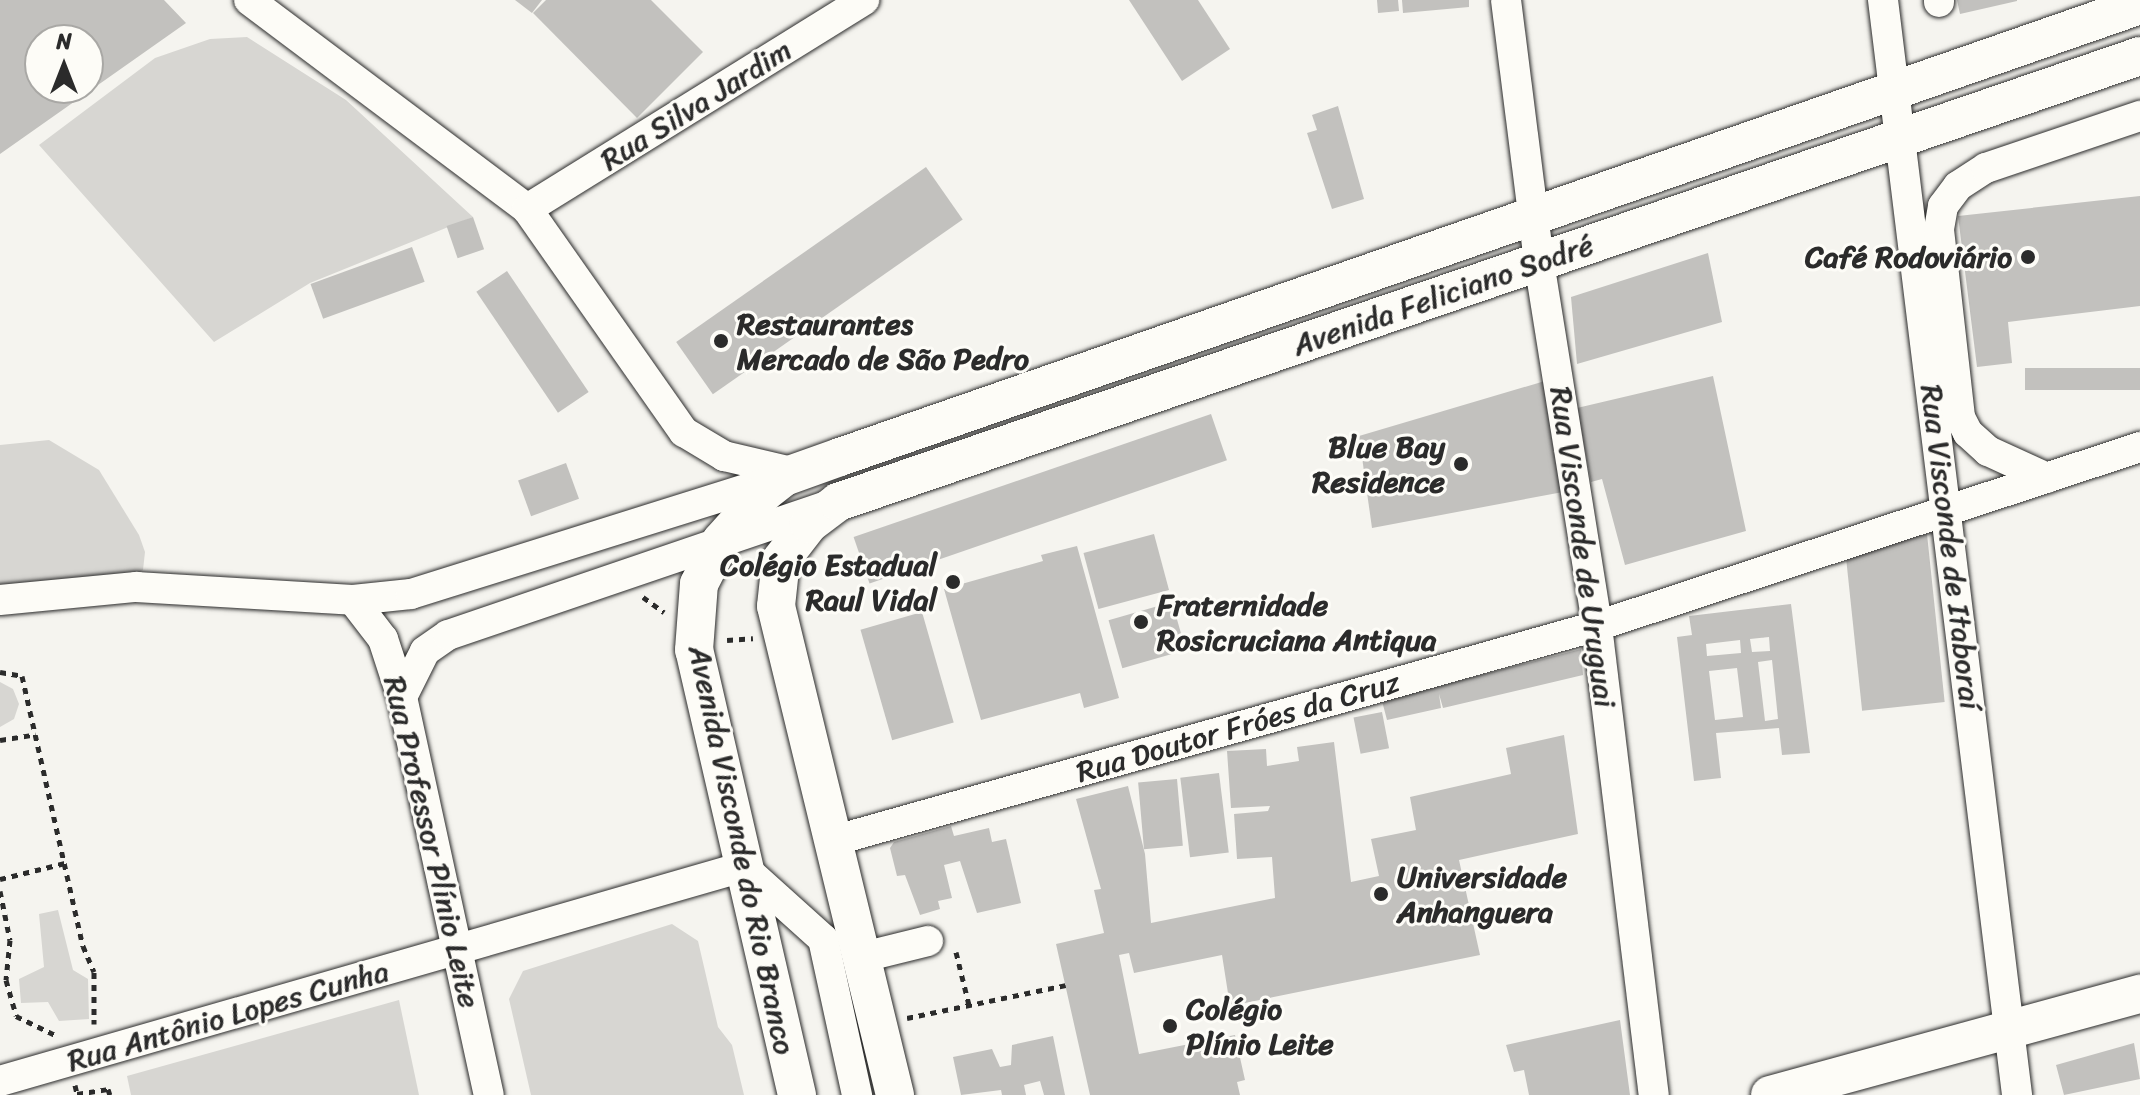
<!DOCTYPE html>
<meta charset="utf-8">
<style>
body{margin:0}
#map{position:relative;width:2140px;height:1095px;overflow:hidden;background:#f5f4ef;font-family:Sriracha,sans-serif}
div>[style]{position:absolute}
.green>*{inset:0;background:#d7d6d2}
.building>*{inset:0;background:#c2c1be;transform-origin:0 0}
.path>*{height:5px;margin-top:-2.5px;transform-origin:0;background:repeating-linear-gradient(90deg,#2b2b2b 0 6px,transparent 0 12px)}
.roads{filter:drop-shadow(0 0 2px #2b2b2b) drop-shadow(0 0 2px #2b2b2b)}
.minor>*{height:30px;margin:-15px;padding:0 15px;transform-origin:15px;border-radius:15px;background:#fdfcf7}
.major>*{height:38px;margin:-19px;padding:0 19px;transform-origin:19px;border-radius:19px;background:#fdfcf7}
.dots>*{width:22px;height:22px;translate:-50% -50%;box-sizing:border-box;border:4px solid #fdfcf7;border-radius:50%}
span{translate:-50% -50%;white-space:nowrap;text-align:center;line-height:1.15;-webkit-text-stroke:6px #fdfcf7;paint-order:stroke}
.street-label{font-size:30px;color:#2b2b2b}
.poi-label{font-size:30px;color:#2b2b2b;font-weight:700}
.right{translate:-100% -50%;text-align:right}
.left{translate:0 -50%;text-align:left}
.north{position:absolute;left:24px;top:24px;width:80px;height:80px;box-sizing:border-box;background:#fdfcf7;border:2px solid #a9a8a5;border-radius:50%;rotate:0deg;font-size:22px;font-weight:700;line-height:32px;text-align:center;color:#2b2b2b}
.north::after{content:'';display:block;margin:auto;width:28px;height:36px;background:#2b2b2b;clip-path:polygon(50% 0,100% 100%,50% 72%,0 100%)}
</style>
<div id="map">
<div class="green">
<i style="clip-path:polygon(247px 37px,346px 100px,473px 217px,310px 283px,214px 342px,39px 145px,155px 58px,210px 39px)"></i>
<i style="clip-path:polygon(49px 440px,99px 470px,139px 535px,145px 552px,143px 570px,113px 589px,0 589px,0 445px)"></i>
<i style="clip-path:polygon(0 682px,13px 689px,19px 704px,14px 719px,0 727px)"></i>
<i style="clip-path:polygon(58px 910px,73px 970px,88px 979px,89px 1019px,59px 1021px,48px 1002px,21px 1003px,19px 979px,44px 967px,39px 914px)"></i>
<i style="clip-path:polygon(672px 924px,698px 941px,718px 1027px,732px 1045px,744px 1095px,531px 1095px,509px 999px,523px 971px)"></i>
<i style="clip-path:polygon(399px 1000px,419px 1095px,131px 1095px,127px 1076px)"></i>
</div>
<div class="building">
<i style="clip-path:polygon(evenodd,0 0,164px 0,186px 23px,0 154px,0 0,40px 40px,88px 40px,88px 88px,40px 88px,40px 40px)"></i>
<i style="clip-path:polygon(515px 0,542px 0,532px 13px)"></i>
<i style="clip-path:polygon(546px 0,651px 0,703px 52px,637px 118px,533px 13px)"></i>
<i style="clip-path:polygon(1129px 0,1198px 0,1230px 49px,1182px 81px)"></i>
<i style="clip-path:polygon(1377px 0,1398px 0,1399px 11px,1378px 13px)"></i>
<i style="clip-path:polygon(1402px 0,1469px 0,1469px 7px,1403px 13px)"></i>
<i style="clip-path:polygon(1957px 0,2017px 0,2017px 1px,1960px 14px)"></i>
<i style="clip-path:polygon(1338px 106px,1364px 199px,1332px 209px,1307px 133px,1317px 130px,1312px 115px)"></i>
<i style="left:926px;top:167px;width:64px;height:305px;rotate:55deg"></i>
<i style="clip-path:polygon(2140px 196px,2140px 306px,2008px 322px,2012px 363px,1977px 367px,1958px 216px)"></i>
<i style="left:473px;top:217px;width:34px;height:28px;rotate:71deg"></i>
<i style="left:412px;top:247px;width:37px;height:108px;rotate:70deg"></i>
<i style="clip-path:polygon(1708px 253px,1722px 322px,1577px 364px,1571px 297px)"></i>
<i style="left:507px;top:271px;width:146px;height:37px;rotate:56deg"></i>
<i style="left:2140px;top:368px;width:22px;height:115px;rotate:90deg"></i>
<i style="clip-path:polygon(1713px 376px,1746px 531px,1625px 565px,1602px 479px,1591px 482px,1577px 408px)"></i>
<i style="clip-path:polygon(1545px 381px,1563px 492px,1372px 528px,1359px 436px)"></i>
<i style="left:1211px;top:414px;width:49px;height:378px;rotate:71deg"></i>
<i style="left:566px;top:463px;width:38px;height:51px;rotate:70deg"></i>
<i style="left:1154px;top:534px;width:58px;height:73px;rotate:75deg"></i>
<i style="left:1927px;top:534px;width:169px;height:83px;rotate:84deg"></i>
<i style="clip-path:polygon(1077px 546px,1119px 698px,1084px 708px,1080px 693px,981px 720px,944px 589px,1043px 561px,1041px 555px)"></i>
<i style="left:1172px;top:602px;width:50px;height:66px;rotate:74deg"></i>
<i style="clip-path:polygon(evenodd,1791px 604px,1810px 753px,1782px 755px,1779px 728px,1716px 733px,1721px 778px,1694px 781px,1677px 637px,1692px 635px,1689px 616px,1791px 604px,1769px 637px,1770px 651px,1752px 652px,1750px 639px,1769px 637px,1791px 604px,1740px 640px,1741px 653px,1707px 656px,1706px 644px,1740px 640px,1791px 604px,1772px 660px,1778px 719px,1765px 721px,1758px 662px,1772px 660px,1791px 604px,1737px 668px,1743px 717px,1715px 720px,1709px 671px,1737px 668px)"></i>
<i style="left:922px;top:612px;width:115px;height:64px;rotate:74deg"></i>
<i style="clip-path:polygon(1581px 649px,1583px 675px,1443px 708px,1439px 694px,1441px 708px,1387px 720px,1382px 701px)"></i>
<i style="left:1382px;top:712px;width:37px;height:29px;rotate:79deg"></i>
<i style="clip-path:polygon(1564px 735px,1578px 834px,1459px 860px,1480px 955px,1230px 1006px,1222px 955px,1134px 973px,1129px 953px,1119px 955px,1139px 1054px,1235px 1035px,1245px 1080px,1237px 1082px,1240px 1095px,1090px 1095px,1056px 944px,1104px 933px,1094px 890px,1101px 889px,1076px 799px,1128px 786px,1145px 854px,1151px 923px,1275px 898px,1272px 857px,1237px 859px,1234px 814px,1268px 811px,1270px 806px,1231px 808px,1227px 751px,1266px 749px,1267px 766px,1299px 761px,1297px 747px,1334px 742px,1351px 882px,1379px 876px,1371px 839px,1416px 830px,1410px 797px,1511px 774px,1506px 748px)"></i>
<i style="left:1219px;top:773px;width:80px;height:39px;rotate:83deg"></i>
<i style="left:1177px;top:779px;width:67px;height:39px;rotate:85deg"></i>
<i style="clip-path:polygon(951px 826px,954px 836px,989px 828px,992px 842px,1006px 839px,1021px 903px,977px 913px,960px 861px,944px 865px,952px 898px,938px 901px,940px 909px,920px 915px,905px 875px,897px 876px,890px 848px,894px 842px)"></i>
<i style="clip-path:polygon(1620px 1020px,1630px 1095px,1529px 1095px,1524px 1070px,1514px 1072px,1506px 1045px)"></i>
<i style="clip-path:polygon(1053px 1036px,1065px 1095px,1044px 1095px,1040px 1081px,1024px 1085px,1026px 1095px,1002px 1095px,1001px 1090px,961px 1095px,953px 1057px,992px 1049px,1000px 1067px,1011px 1065px,1012px 1045px)"></i>
<i style="clip-path:polygon(2134px 1043px,2140px 1079px,2064px 1095px,2056px 1065px)"></i>
</div>
<div class="path">
<i style="left:643px;top:597px;width:26px;rotate:36deg"></i>
<i style="left:727px;top:640px;width:26px;rotate:-4deg"></i>
<i style="left:0;top:672px;width:22px;rotate:10deg"></i>
<i style="left:22px;top:676px;width:277px;rotate:77.3deg"></i>
<i style="left:83px;top:946px;width:28px;rotate:67deg"></i>
<i style="left:94px;top:972px;width:52px;rotate:90deg"></i>
<i style="left:0;top:740px;width:36px;rotate:-9deg"></i>
<i style="left:0;top:879px;width:67px;rotate:-13.8deg"></i>
<i style="left:0;top:891px;width:50px;rotate:78.5deg"></i>
<i style="left:10px;top:940px;width:40px;rotate:95.7deg"></i>
<i style="left:6px;top:980px;width:37px;rotate:74deg"></i>
<i style="left:16px;top:1016px;width:43px;rotate:26deg"></i>
<i style="left:956px;top:952px;width:55px;rotate:76.2deg"></i>
<i style="left:907px;top:1018px;width:162px;rotate:-11.7deg"></i>
<i style="left:75px;top:1085px;width:9px;rotate:77deg"></i>
<i style="left:77px;top:1094px;width:31px;rotate:-9deg"></i>
<i style="left:108px;top:1089px;width:6px;rotate:72deg"></i>
</div>
<div class="roads">
<div class="minor">
<i style="left:249px;top:0;width:348px;rotate:36.9deg"></i>
<i style="left:527px;top:209px;width:273px;rotate:54.9deg"></i>
<i style="left:684px;top:432px;width:47px;rotate:31deg"></i>
<i style="left:724px;top:456px;width:70px;rotate:13.2deg"></i>
<i style="left:1506px;top:0;width:264px;rotate:82.8deg"></i>
<i style="left:1539px;top:262px;width:369px;rotate:80.9deg"></i>
<i style="left:1597px;top:626px;width:472px;rotate:83.1deg"></i>
<i style="left:1883px;top:0;width:1103px;rotate:83.02deg"></i>
<i style="left:1939px;top:0;width:2px;rotate:90deg"></i>
<i style="left:527px;top:209px;width:397px;rotate:-31.8deg"></i>
<i style="left:2047px;top:478px;width:65px;rotate:-155.4deg"></i>
<i style="left:1988px;top:451px;width:27px;rotate:-138deg"></i>
<i style="left:1968px;top:433px;width:18px;rotate:-117deg"></i>
<i style="left:1960px;top:417px;width:189px;rotate:-96.4deg"></i>
<i style="left:1939px;top:229px;width:23px;rotate:-80deg"></i>
<i style="left:1943px;top:206px;width:25px;rotate:-53deg"></i>
<i style="left:1958px;top:186px;width:33px;rotate:-33deg"></i>
<i style="left:1986px;top:168px;width:163px;rotate:-18.7deg"></i>
<i style="left:0;top:600px;width:137px;rotate:-5.5deg"></i>
<i style="left:136px;top:587px;width:217px;rotate:3.4deg"></i>
<i style="left:353px;top:600px;width:58px;rotate:-5.9deg"></i>
<i style="left:411px;top:594px;width:385px;rotate:-17.4deg"></i>
<i style="left:353px;top:600px;width:49px;rotate:52.4deg"></i>
<i style="left:383px;top:639px;width:61px;rotate:71.9deg"></i>
<i style="left:402px;top:697px;width:407px;rotate:77.7deg"></i>
<i style="left:402px;top:697px;width:51px;rotate:-63.4deg"></i>
<i style="left:425px;top:651px;width:28px;rotate:-35deg"></i>
<i style="left:448px;top:635px;width:403px;rotate:-18.8deg"></i>
<i style="left:836px;top:840px;width:791px;rotate:-15.71deg"></i>
<i style="left:1597px;top:626px;width:572px;rotate:-18.24deg"></i>
<i style="left:863px;top:957px;width:67px;rotate:-13.8deg"></i>
<i style="left:0;top:1081px;width:773px;rotate:-16.07deg"></i>
<i style="left:743px;top:867px;width:108px;rotate:42deg"></i>
<i style="left:823px;top:939px;width:160px;rotate:77.7deg"></i>
</div>
<div class="major">
<i style="left:797px;top:1095px;width:457px;rotate:-103deg"></i>
<i style="left:694px;top:650px;width:66px;rotate:-85.7deg"></i>
<i style="left:699px;top:584px;width:48px;rotate:-62.9deg"></i>
<i style="left:721px;top:541px;width:66px;rotate:-48.1deg"></i>
<i style="left:765px;top:492px;width:24px;rotate:-38deg"></i>
<i style="left:784px;top:477px;width:59px;rotate:-19.7deg"></i>
<i style="left:840px;top:457px;width:1376px;rotate:-19.17deg"></i>
<i style="left:895px;top:1095px;width:503px;rotate:-103.68deg"></i>
<i style="left:776px;top:606px;width:46px;rotate:-83.8deg"></i>
<i style="left:781px;top:560px;width:46px;rotate:-52.1deg"></i>
<i style="left:809px;top:524px;width:36px;rotate:-37deg"></i>
<i style="left:838px;top:502px;width:1376px;rotate:-18.91deg"></i>
<i style="left:1770px;top:1095px;width:384px;rotate:-15.3deg"></i>
</div>
</div>
<div class="dots">
<i style="left:2028px;top:257px;background:#2b2b2b"></i>
<i style="left:721px;top:341px;background:#2b2b2b"></i>
<i style="left:1461px;top:464px;background:#2b2b2b"></i>
<i style="left:953px;top:582px;background:#2b2b2b"></i>
<i style="left:1141px;top:622px;background:#2b2b2b"></i>
<i style="left:1381px;top:894px;background:#2b2b2b"></i>
<i style="left:1170px;top:1026px;background:#2b2b2b"></i>
</div>
<div class="street-label">
<span style="left:696px;top:105px;rotate:-32deg">Rua Silva Jardim</span>
<span style="left:1443px;top:295px;rotate:-19deg">Avenida Feliciano Sodré</span>
<span style="left:1583px;top:547px;rotate:82deg">Rua Visconde de Uruguai</span>
<span style="left:1951px;top:547px;rotate:83deg">Rua Visconde de Itaboraí</span>
<span style="left:1238px;top:727px;rotate:-16deg">Rua Doutor Fróes da Cruz</span>
<span style="left:432px;top:842px;rotate:77deg">Rua Professor Plínio Leite</span>
<span style="left:742px;top:850px;rotate:78deg">Avenida Visconde do Rio Branco</span>
<span style="left:228px;top:1016px;rotate:-16deg">Rua Antônio Lopes Cunha</span>
</div>
<div class="poi-label">
<span class="right" style="left:2012px;top:257px">Café Rodoviário</span>
<span class="left" style="left:737px;top:341px">Restaurantes<br>Mercado de São Pedro</span>
<span class="right" style="left:1445px;top:464px">Blue Bay<br>Residence</span>
<span class="right" style="left:937px;top:582px">Colégio Estadual<br>Raul Vidal</span>
<span class="left" style="left:1157px;top:622px">Fraternidade<br>Rosicruciana Antiqua</span>
<span class="left" style="left:1397px;top:894px">Universidade<br>Anhanguera</span>
<span class="left" style="left:1186px;top:1026px">Colégio<br>Plínio Leite</span>
</div>
<div class="north">N</div>
</div>
